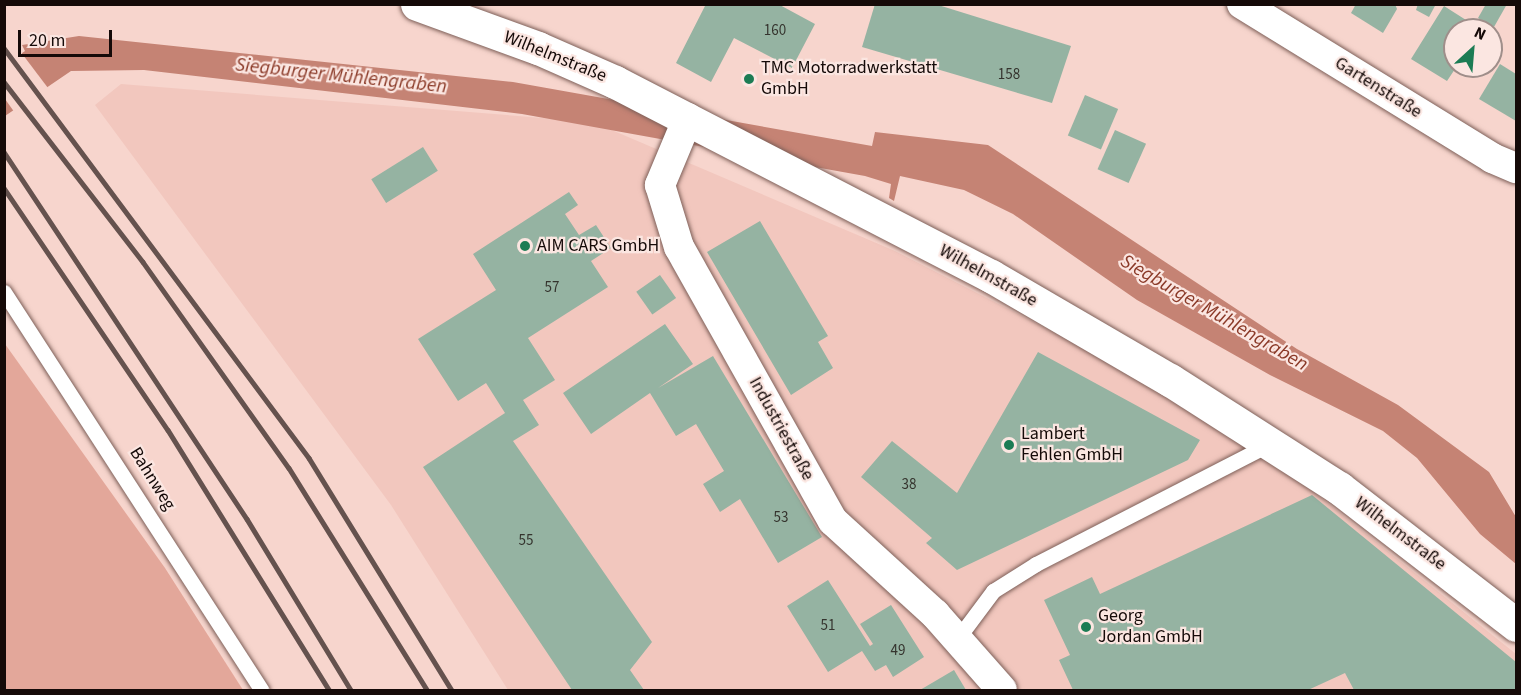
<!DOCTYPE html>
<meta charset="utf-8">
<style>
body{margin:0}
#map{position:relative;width:1521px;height:695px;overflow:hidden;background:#f7d5cd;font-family:"Source Sans 3",sans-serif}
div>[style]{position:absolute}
.built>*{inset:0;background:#f2c7be}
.green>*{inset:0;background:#e3a79a}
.water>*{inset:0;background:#c58374}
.pier>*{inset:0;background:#f7d5cd}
.building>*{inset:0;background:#95b3a2;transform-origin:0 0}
.roads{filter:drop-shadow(0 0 2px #7d5f58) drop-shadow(0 0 2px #7d5f58)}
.service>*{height:15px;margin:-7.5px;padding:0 7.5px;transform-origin:7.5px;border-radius:7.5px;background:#fff}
.minor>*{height:30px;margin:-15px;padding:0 15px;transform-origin:15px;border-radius:15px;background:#fff}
.secondary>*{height:33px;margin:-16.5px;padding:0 16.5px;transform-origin:16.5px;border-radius:16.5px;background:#fff}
.rail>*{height:4.5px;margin:-2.25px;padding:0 2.25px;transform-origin:2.25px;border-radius:2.25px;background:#65524e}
.dots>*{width:16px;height:16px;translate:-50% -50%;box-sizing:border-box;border:3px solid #fbe6e1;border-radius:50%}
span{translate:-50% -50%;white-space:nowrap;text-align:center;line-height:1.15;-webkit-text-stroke:4.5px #fbe6e1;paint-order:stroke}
.number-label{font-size:15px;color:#35342e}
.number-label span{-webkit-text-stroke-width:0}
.street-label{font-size:18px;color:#150a08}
.poi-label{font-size:18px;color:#150a08}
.left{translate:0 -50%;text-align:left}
.water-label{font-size:20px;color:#8b3a28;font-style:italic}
.frame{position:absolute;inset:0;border:6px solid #150a08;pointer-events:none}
.north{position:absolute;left:1443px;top:18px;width:60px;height:60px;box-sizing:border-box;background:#fbe6e1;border:2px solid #9f8e8a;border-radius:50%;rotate:26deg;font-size:16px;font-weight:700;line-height:24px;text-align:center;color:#150a08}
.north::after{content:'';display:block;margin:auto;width:21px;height:27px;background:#1c7c54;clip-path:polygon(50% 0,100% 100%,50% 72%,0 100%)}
.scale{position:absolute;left:18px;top:30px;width:94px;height:27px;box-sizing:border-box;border:3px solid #150a08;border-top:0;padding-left:8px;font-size:18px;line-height:21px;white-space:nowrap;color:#150a08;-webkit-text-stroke:4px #fbe6e1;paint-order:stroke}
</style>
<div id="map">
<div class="built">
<i style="clip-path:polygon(121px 84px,593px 122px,895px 251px,1160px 387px,1315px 493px,1516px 654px,1516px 690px,508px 690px,391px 505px,95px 105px)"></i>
</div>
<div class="green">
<i style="clip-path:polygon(5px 344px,165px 568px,243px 690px,5px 690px)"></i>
</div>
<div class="water">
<i style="clip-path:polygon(79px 36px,513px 82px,872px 146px,875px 132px,988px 145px,1297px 349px,1398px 405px,1489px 472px,1516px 517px,1516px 564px,1480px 534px,1417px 458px,1383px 431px,1270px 375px,1137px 300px,1013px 214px,964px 190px,900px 176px,894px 201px,889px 198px,891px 184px,865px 176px,522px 114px,144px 70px,71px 71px,5px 116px,5px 65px,25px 51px,22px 45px)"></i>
</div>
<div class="pier">
<i style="clip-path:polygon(20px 51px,48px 88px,15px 113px,5px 99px,4px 62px)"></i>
</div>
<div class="building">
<i style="clip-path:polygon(706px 4px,778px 4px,815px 24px,792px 68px,734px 38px,711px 82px,676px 63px)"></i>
<i style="clip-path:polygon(875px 4px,935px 4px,1071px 46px,1052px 103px,862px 47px)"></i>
<i style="clip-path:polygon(1356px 4px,1395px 4px,1397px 9px,1383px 33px,1351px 13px)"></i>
<i style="clip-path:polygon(1418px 4px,1436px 4px,1429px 17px,1416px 10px)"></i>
<i style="clip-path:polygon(1486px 4px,1507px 4px,1494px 27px,1478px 18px)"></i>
<i style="clip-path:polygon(1444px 6px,1477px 27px,1455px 30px,1457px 66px,1447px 81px,1411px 59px)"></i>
<i style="clip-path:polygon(1500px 64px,1516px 74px,1516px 121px,1479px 99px)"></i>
<i style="left:1085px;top:95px;width:36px;height:44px;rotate:23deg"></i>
<i style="left:1115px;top:130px;width:34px;height:43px;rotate:24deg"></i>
<i style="left:423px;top:147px;width:28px;height:61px;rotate:58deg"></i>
<i style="clip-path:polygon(569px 192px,578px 205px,565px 214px,579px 235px,596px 225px,611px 248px,591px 261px,608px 287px,528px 338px,555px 380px,523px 400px,539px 425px,513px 441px,652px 642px,630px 670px,644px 690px,572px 690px,423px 467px,505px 413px,486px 383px,458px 401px,418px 339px,496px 290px,473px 254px)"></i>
<i style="clip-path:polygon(760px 221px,828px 336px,818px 342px,833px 368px,791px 395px,707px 252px)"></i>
<i style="left:660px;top:275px;width:28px;height:29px;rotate:55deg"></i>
<i style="clip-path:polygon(665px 324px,693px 364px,658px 388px,713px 356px,822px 537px,778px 563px,740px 499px,720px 512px,703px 484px,724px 471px,696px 424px,676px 436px,650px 393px,591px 434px,563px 393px)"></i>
<i style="clip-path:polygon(1038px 352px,1200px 440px,1188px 460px,957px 570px,926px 543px,932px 538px,861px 477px,892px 441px,957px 493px)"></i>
<i style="clip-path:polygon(1312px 495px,1516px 662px,1516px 690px,1354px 690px,1345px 673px,1308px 690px,1073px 690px,1059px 660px,1070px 655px,1044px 600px,1092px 577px,1100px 594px)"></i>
<i style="clip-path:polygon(828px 580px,870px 646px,873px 644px,860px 624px,891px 605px,924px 657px,893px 677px,886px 665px,875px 671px,862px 651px,828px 672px,787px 606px)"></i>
<i style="clip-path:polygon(954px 670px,966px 690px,920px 690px)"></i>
</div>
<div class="roads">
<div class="service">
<i style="left:4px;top:292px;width:474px;rotate:57.1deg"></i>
<i style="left:958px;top:638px;width:59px;rotate:-53.3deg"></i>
<i style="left:993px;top:591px;width:51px;rotate:-32.1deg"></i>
<i style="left:1036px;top:564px;width:262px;rotate:-27.2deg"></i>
</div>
<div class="minor">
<i style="left:1242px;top:4px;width:294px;rotate:31.6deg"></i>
<i style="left:1492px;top:158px;width:26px;rotate:23deg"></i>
<i style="left:688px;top:118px;width:73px;rotate:112.7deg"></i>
<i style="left:660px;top:185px;width:65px;rotate:73deg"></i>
<i style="left:679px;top:247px;width:314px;rotate:60.7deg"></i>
<i style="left:833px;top:521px;width:138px;rotate:42.4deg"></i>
<i style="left:935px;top:614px;width:101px;rotate:48.6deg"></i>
</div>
<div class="secondary">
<i style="left:417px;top:4px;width:129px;rotate:20deg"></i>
<i style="left:538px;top:48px;width:84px;rotate:23.8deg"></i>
<i style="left:615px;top:82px;width:423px;rotate:27.3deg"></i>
<i style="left:991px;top:276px;width:207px;rotate:30.2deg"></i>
<i style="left:1170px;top:380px;width:201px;rotate:32.6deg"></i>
<i style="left:1339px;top:488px;width:224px;rotate:37.7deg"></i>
</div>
</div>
<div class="rail">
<i style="left:4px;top:48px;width:511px;rotate:53.35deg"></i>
<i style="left:309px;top:458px;width:273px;rotate:58.4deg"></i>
<i style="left:4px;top:82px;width:227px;rotate:52.3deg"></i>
<i style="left:143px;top:262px;width:252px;rotate:54.7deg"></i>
<i style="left:289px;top:468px;width:261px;rotate:58.1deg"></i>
<i style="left:4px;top:152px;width:440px;rotate:56.5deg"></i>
<i style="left:247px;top:519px;width:200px;rotate:58.7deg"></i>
<i style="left:4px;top:188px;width:292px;rotate:55.9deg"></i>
<i style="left:168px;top:430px;width:306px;rotate:58.2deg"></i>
</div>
<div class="dots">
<i style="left:749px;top:79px;background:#1c7c54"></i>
<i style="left:525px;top:246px;background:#1c7c54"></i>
<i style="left:1009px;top:445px;background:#1c7c54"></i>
<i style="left:1086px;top:627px;background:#1c7c54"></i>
</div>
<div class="number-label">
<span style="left:775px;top:31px">160</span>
<span style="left:1009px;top:75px">158</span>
<span style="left:552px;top:288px">57</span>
<span style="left:909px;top:485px">38</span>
<span style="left:781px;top:518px">53</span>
<span style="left:526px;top:541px">55</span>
<span style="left:828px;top:626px">51</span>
<span style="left:898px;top:651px">49</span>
</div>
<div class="street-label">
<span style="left:555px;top:57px;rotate:22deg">Wilhelmstraße</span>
<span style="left:1378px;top:88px;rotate:32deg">Gartenstraße</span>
<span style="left:988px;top:276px;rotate:29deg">Wilhelmstraße</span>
<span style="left:781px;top:429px;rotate:61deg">Industriestraße</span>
<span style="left:152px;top:479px;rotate:58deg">Bahnweg</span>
<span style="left:1400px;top:534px;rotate:37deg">Wilhelmstraße</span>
</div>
<div class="poi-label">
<span class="left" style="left:761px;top:79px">TMC Motorradwerkstatt<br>GmbH</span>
<span class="left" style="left:537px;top:246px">AIM CARS GmbH</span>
<span class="left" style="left:1021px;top:445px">Lambert<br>Fehlen GmbH</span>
<span class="left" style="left:1098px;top:627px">Georg<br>Jordan GmbH</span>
</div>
<div class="water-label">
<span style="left:341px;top:76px;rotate:6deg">Siegburger Mühlengraben</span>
<span style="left:1214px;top:313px;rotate:30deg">Siegburger Mühlengraben</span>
</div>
<div class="frame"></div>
<div class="north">N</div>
<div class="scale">20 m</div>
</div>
